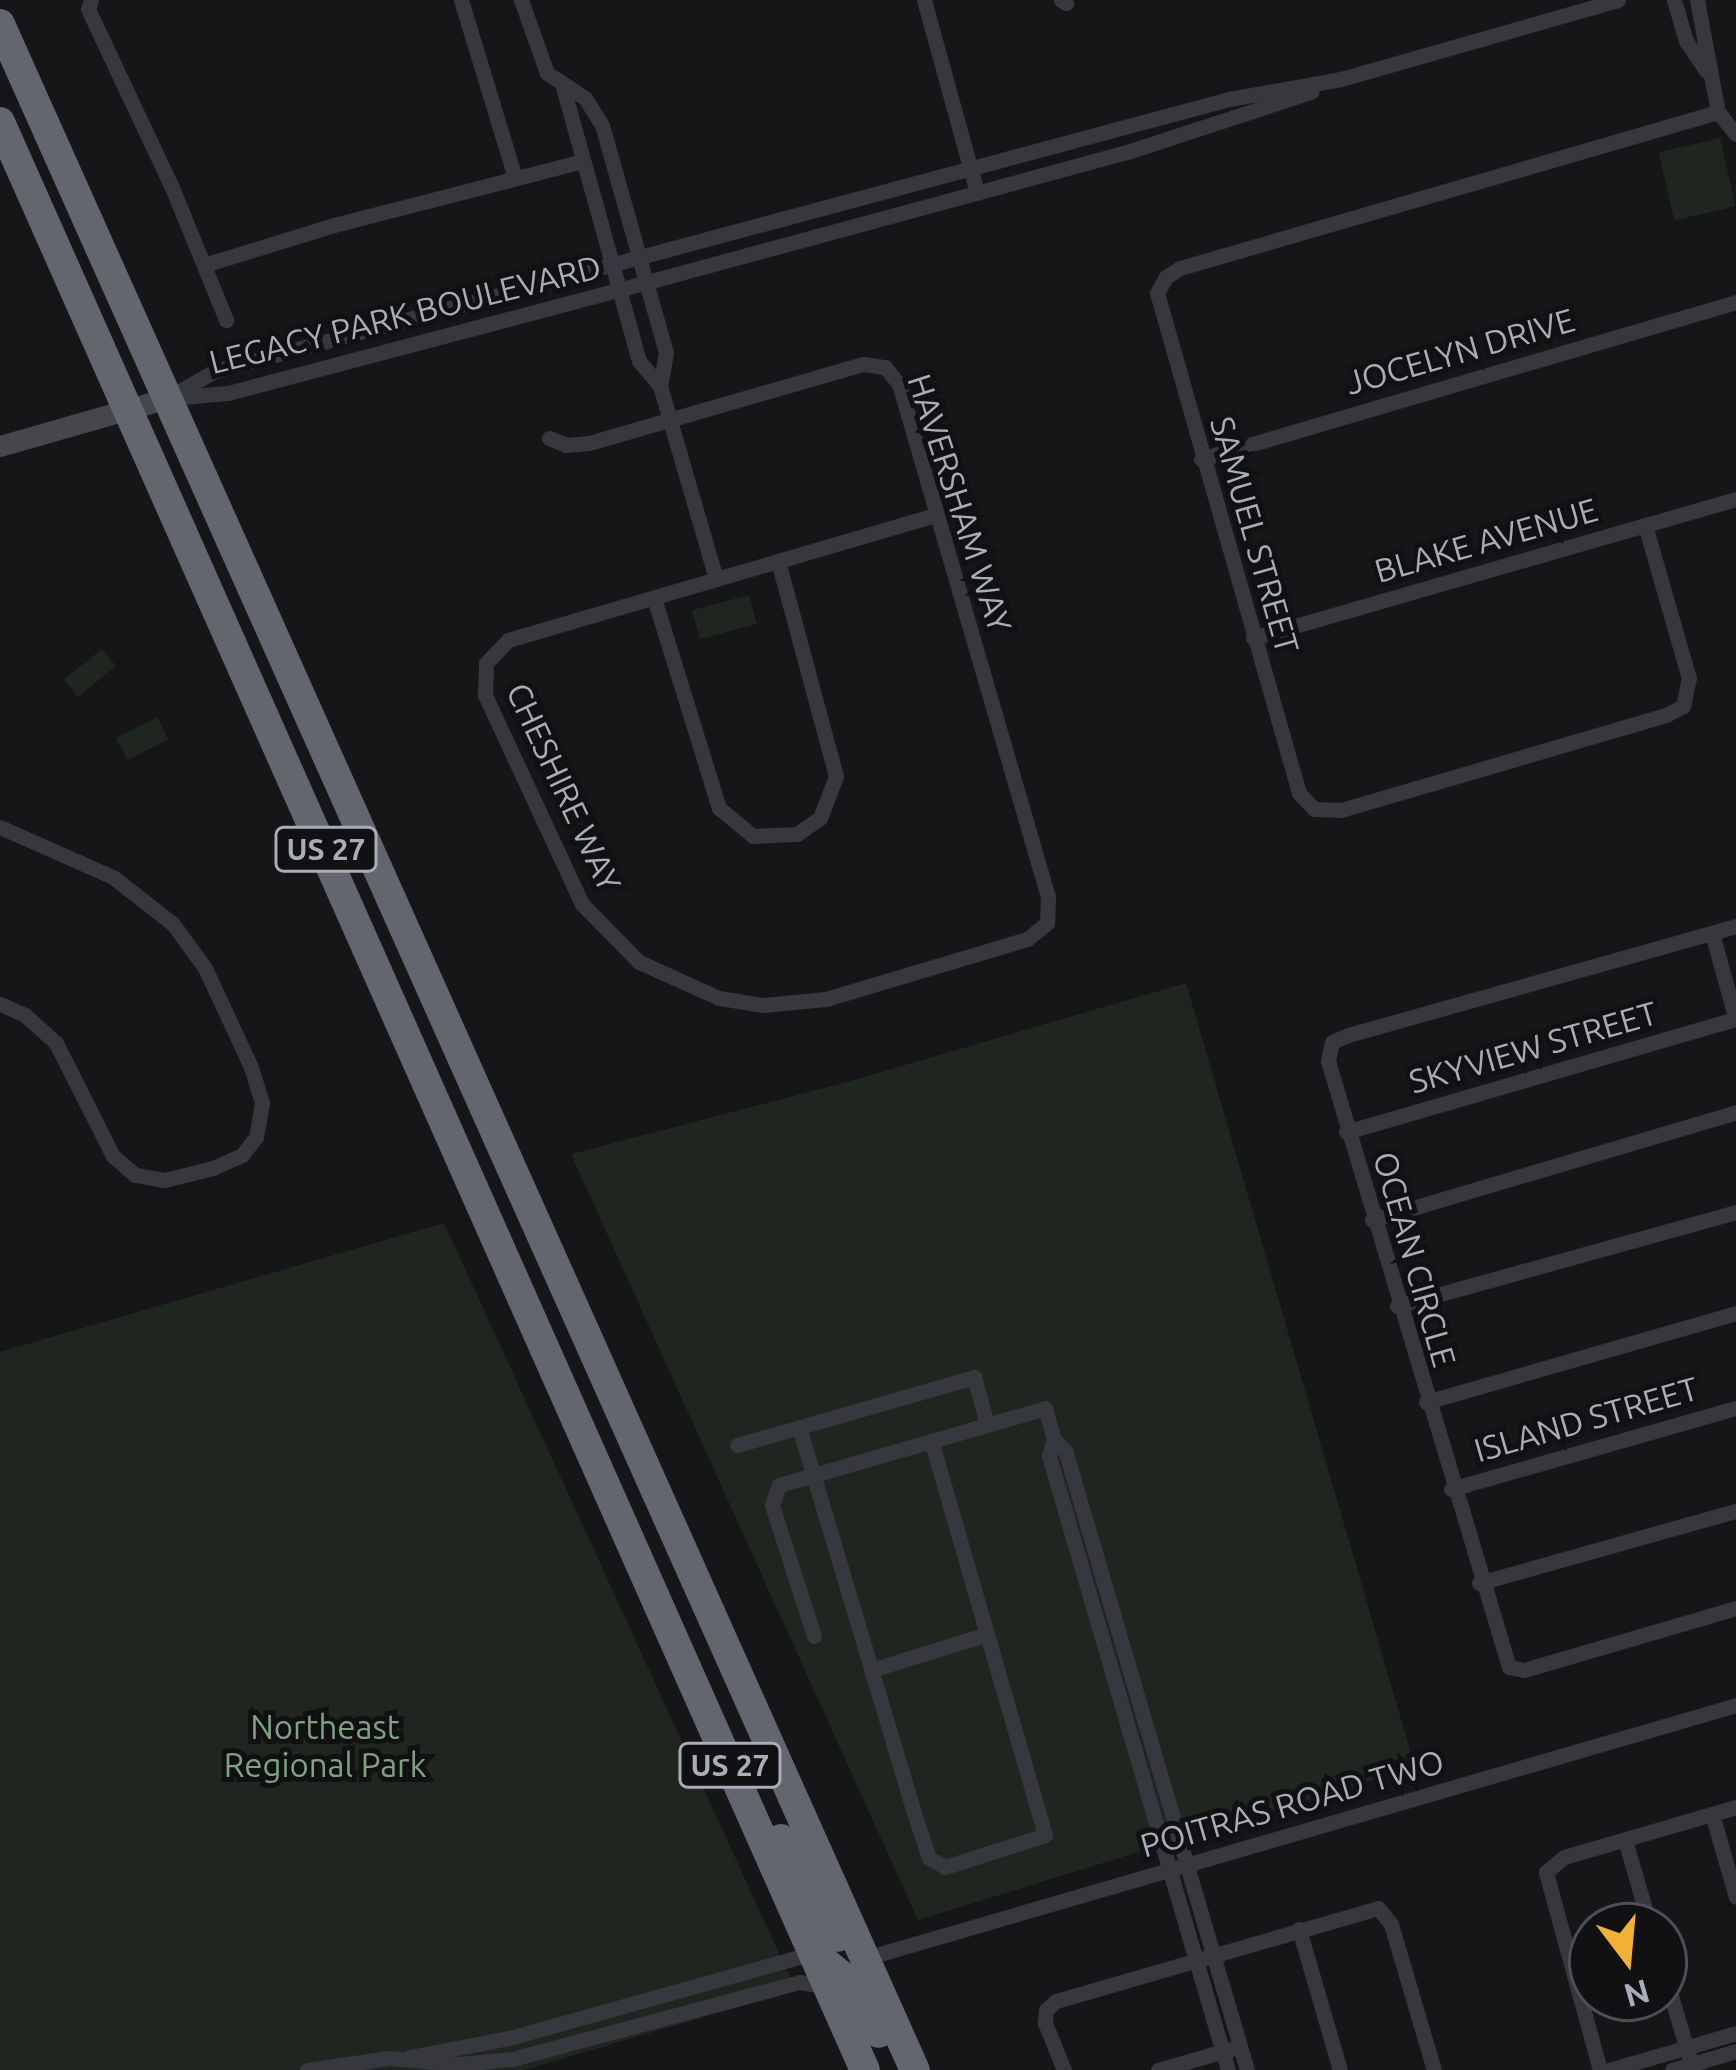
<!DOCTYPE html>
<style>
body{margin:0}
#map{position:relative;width:1736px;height:2070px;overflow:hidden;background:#161618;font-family:Ubuntu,sans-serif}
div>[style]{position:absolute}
.green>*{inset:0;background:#1e261f;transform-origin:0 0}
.street>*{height:15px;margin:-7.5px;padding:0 7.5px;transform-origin:7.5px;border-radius:7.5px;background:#37383d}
.secondary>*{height:21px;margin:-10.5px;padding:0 10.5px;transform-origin:10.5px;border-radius:10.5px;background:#45474d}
.highway>*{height:30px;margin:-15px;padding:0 15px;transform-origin:15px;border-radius:15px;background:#63666e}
span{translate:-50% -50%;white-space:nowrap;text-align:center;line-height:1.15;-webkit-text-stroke:10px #111113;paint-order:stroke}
.shield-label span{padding:3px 9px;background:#111113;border:3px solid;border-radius:9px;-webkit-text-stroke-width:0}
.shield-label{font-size:30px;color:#a8adb8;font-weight:700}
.street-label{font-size:33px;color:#a8adb8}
.park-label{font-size:33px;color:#7fa381}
.north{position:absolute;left:1568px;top:1902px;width:120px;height:120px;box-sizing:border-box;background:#111113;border:3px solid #4d4f55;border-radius:50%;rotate:164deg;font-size:33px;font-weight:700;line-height:48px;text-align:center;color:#a8adb8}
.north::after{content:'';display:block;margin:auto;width:42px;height:54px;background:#f2b134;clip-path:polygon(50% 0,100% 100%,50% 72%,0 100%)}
</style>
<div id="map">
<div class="green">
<i style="left:1720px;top:138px;width:70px;height:63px;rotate:77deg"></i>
<i style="left:749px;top:595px;width:30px;height:59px;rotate:75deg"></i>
<i style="left:102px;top:649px;width:22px;height:49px;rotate:51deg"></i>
<i style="left:157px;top:717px;width:25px;height:46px;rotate:63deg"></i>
<i style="clip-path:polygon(1186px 983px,1415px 1767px,918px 1920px,571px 1154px,840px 1084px)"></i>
<i style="clip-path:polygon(444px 1223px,796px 1990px,524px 2070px,0 2070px,0 1352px)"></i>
</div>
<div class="street">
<i style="left:91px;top:0;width:9px;rotate:108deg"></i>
<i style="left:88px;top:9px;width:195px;rotate:64.8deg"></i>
<i style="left:171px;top:185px;width:146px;rotate:67.8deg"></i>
<i style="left:461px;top:0;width:186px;rotate:73.1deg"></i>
<i style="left:521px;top:0;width:77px;rotate:70.4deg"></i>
<i style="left:547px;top:73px;width:45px;rotate:33.3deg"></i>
<i style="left:585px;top:98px;width:32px;rotate:58deg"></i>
<i style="left:602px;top:125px;width:237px;rotate:74.3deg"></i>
<i style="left:666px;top:353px;width:34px;rotate:100deg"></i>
<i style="left:924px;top:0;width:200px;rotate:74.6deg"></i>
<i style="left:1061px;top:0;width:6px;rotate:31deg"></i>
<i style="left:1674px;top:0;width:43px;rotate:73.7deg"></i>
<i style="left:1686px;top:41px;width:37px;rotate:56deg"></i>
<i style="left:1697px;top:0;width:114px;rotate:79.4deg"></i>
<i style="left:1718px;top:112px;width:28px;rotate:51deg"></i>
<i style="left:563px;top:87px;width:284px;rotate:74.5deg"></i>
<i style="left:639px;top:361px;width:33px;rotate:50deg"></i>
<i style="left:660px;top:386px;width:201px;rotate:73.8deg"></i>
<i style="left:204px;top:265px;width:136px;rotate:-17.1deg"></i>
<i style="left:334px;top:225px;width:257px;rotate:-14.4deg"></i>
<i style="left:167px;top:398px;width:55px;rotate:-29.4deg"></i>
<i style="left:215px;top:371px;width:1050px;rotate:-15.02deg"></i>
<i style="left:1229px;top:99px;width:114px;rotate:-10.1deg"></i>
<i style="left:1341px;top:79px;width:288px;rotate:-15.9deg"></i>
<i style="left:170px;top:398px;width:58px;rotate:-4.9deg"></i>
<i style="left:228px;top:393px;width:403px;rotate:-14.8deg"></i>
<i style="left:618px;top:290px;width:527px;rotate:-15.17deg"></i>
<i style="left:1127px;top:152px;width:194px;rotate:-18.1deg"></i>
<i style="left:549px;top:438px;width:18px;rotate:22deg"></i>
<i style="left:566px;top:445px;width:23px;rotate:-5deg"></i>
<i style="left:589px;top:443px;width:285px;rotate:-16.1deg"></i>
<i style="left:863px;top:364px;width:22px;rotate:8deg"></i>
<i style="left:885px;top:367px;width:22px;rotate:51deg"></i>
<i style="left:899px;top:384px;width:534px;rotate:73.8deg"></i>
<i style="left:1048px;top:897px;width:26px;rotate:92deg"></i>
<i style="left:1047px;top:923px;width:26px;rotate:141deg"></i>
<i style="left:1027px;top:939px;width:210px;rotate:163.4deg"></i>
<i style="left:826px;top:999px;width:63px;rotate:174.6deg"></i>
<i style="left:763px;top:1005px;width:45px;rotate:-171deg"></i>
<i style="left:719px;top:998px;width:88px;rotate:-155.8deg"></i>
<i style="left:639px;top:962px;width:81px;rotate:-134.5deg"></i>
<i style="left:582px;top:904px;width:230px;rotate:-114.9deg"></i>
<i style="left:485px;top:695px;width:32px;rotate:-88deg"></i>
<i style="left:486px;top:663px;width:32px;rotate:-46deg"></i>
<i style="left:508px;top:640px;width:446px;rotate:-16.3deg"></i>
<i style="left:1201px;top:459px;width:558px;rotate:-16.35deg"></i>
<i style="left:1645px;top:525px;width:159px;rotate:74deg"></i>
<i style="left:1689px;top:678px;width:29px;rotate:102deg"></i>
<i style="left:1683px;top:706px;width:19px;rotate:152deg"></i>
<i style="left:1666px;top:715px;width:339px;rotate:163.7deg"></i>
<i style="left:1341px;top:810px;width:27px;rotate:-178deg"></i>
<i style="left:1314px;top:809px;width:22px;rotate:-133deg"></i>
<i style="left:1299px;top:793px;width:520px;rotate:-105.85deg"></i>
<i style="left:1157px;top:293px;width:18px;rotate:-61deg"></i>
<i style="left:1166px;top:277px;width:17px;rotate:-33deg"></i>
<i style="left:1180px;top:268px;width:560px;rotate:-16.17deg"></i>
<i style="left:654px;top:598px;width:220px;rotate:72.8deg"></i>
<i style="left:719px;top:808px;width:44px;rotate:39.5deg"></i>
<i style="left:753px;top:836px;width:44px;rotate:-2.6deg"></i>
<i style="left:797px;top:834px;width:28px;rotate:-35deg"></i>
<i style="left:820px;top:818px;width:45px;rotate:-69.1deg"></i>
<i style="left:836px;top:776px;width:223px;rotate:-105.1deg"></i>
<i style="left:1253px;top:638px;width:503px;rotate:-16.06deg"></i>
<i style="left:0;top:827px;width:124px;rotate:23.9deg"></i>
<i style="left:113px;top:877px;width:76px;rotate:38.1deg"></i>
<i style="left:173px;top:924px;width:54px;rotate:54deg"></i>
<i style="left:205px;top:968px;width:109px;rotate:65.1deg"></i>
<i style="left:251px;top:1067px;width:38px;rotate:73deg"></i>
<i style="left:262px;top:1103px;width:35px;rotate:100deg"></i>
<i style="left:256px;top:1137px;width:23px;rotate:128deg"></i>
<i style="left:242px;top:1155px;width:32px;rotate:156deg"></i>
<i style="left:213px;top:1168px;width:50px;rotate:166.2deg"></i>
<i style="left:164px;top:1180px;width:29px;rotate:-170deg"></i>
<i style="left:135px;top:1175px;width:29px;rotate:-139deg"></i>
<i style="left:113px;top:1156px;width:127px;rotate:-116.8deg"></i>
<i style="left:56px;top:1043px;width:42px;rotate:-137.9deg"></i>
<i style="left:25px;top:1015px;width:27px;rotate:-156deg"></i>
<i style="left:1736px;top:926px;width:403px;rotate:164.3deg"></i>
<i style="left:1348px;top:1035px;width:17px;rotate:156deg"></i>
<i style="left:1332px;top:1042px;width:19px;rotate:102deg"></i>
<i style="left:1328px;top:1061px;width:632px;rotate:73.37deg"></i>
<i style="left:1509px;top:1667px;width:15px;rotate:11deg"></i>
<i style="left:1524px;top:1670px;width:221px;rotate:-16.3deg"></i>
<i style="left:1712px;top:933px;width:90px;rotate:74.6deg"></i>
<i style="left:1346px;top:1132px;width:406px;rotate:-16.2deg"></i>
<i style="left:1372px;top:1220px;width:380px;rotate:-16.5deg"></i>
<i style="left:1397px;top:1306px;width:352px;rotate:-15.5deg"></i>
<i style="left:1426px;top:1402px;width:323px;rotate:-16deg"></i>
<i style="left:799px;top:1427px;width:400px;rotate:73.4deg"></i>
<i style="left:913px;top:1810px;width:51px;rotate:71.6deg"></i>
<i style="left:929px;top:1858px;width:18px;rotate:29deg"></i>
<i style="left:945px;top:1867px;width:105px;rotate:-17.7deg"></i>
<i style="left:1045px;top:1835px;width:410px;rotate:-106.1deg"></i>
<i style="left:737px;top:1445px;width:247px;rotate:-16deg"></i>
<i style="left:974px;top:1377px;width:49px;rotate:74.5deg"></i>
<i style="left:1451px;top:1489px;width:296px;rotate:-15.9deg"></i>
<i style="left:1479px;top:1583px;width:267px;rotate:-15.7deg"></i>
<i style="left:814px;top:1636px;width:138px;rotate:-107.8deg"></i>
<i style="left:772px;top:1505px;width:21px;rotate:-71deg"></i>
<i style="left:779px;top:1485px;width:277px;rotate:-16.1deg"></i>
<i style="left:1045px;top:1408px;width:33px;rotate:74deg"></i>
<i style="left:871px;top:1670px;width:121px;rotate:-17.2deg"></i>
<i style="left:1712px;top:1814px;width:86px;rotate:73.9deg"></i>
<i style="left:1625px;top:1840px;width:90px;rotate:73.8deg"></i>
<i style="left:1299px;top:1929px;width:147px;rotate:73.8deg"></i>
<i style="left:866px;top:1958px;width:906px;rotate:-16.21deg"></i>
<i style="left:1664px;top:1972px;width:102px;rotate:73.5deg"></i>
<i style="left:410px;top:2057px;width:101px;rotate:-10.9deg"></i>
<i style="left:509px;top:2038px;width:316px;rotate:-15.6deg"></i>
<i style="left:307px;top:2070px;width:83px;rotate:-8.3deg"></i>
<i style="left:389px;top:2058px;width:69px;rotate:5deg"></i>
<i style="left:458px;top:2064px;width:54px;rotate:-5.3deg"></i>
<i style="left:512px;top:2059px;width:298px;rotate:-15deg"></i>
<i style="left:800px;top:1982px;width:28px;rotate:10deg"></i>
<i style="left:1064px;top:2070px;width:51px;rotate:-112deg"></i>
<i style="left:1045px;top:2023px;width:13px;rotate:-86deg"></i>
<i style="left:1046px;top:2010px;width:13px;rotate:-42deg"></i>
<i style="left:1056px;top:2001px;width:335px;rotate:-16.1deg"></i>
<i style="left:1378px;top:1908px;width:21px;rotate:51deg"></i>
<i style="left:1391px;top:1924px;width:152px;rotate:73.6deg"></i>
<i style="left:1158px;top:2070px;width:76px;rotate:-16deg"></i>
<i style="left:1228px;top:2070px;width:640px;rotate:-106.25deg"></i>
<i style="left:1049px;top:1456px;width:17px;rotate:-73deg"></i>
<i style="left:1054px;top:1440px;width:15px;rotate:42deg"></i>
<i style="left:1065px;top:1450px;width:646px;rotate:73.64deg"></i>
<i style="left:1600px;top:2070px;width:205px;rotate:-105.3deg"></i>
<i style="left:1546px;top:1872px;width:23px;rotate:-40deg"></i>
<i style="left:1564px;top:1857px;width:179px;rotate:-16.2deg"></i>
<i style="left:1609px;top:2070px;width:132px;rotate:-16.2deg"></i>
<i style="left:1672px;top:2070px;width:67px;rotate:-16.5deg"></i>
</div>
<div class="secondary">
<i style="left:0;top:446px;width:174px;rotate:-16deg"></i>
</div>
<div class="highway">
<i style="left:0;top:24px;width:2241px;rotate:65.91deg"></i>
<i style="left:0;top:122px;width:2131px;rotate:66.06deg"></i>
<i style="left:781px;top:1839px;width:113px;rotate:59.8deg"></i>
<i style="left:821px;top:1959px;width:36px;rotate:39deg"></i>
<i style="left:849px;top:1982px;width:59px;rotate:59.5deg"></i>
</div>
<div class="shield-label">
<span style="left:326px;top:849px">US 27</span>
<span style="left:730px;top:1765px">US 27</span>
</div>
<div class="street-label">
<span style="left:405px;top:314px;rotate:-14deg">LEGACY PARK BOULEVARD</span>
<span style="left:1460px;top:351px;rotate:-16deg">JOCELYN DRIVE</span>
<span style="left:960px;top:503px;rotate:72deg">HAVERSHAM WAY</span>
<span style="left:1255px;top:535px;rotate:74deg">SAMUEL STREET</span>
<span style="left:1486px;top:540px;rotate:-16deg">BLAKE AVENUE</span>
<span style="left:564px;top:787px;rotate:65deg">CHESHIRE WAY</span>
<span style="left:1533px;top:1047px;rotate:-16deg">SKYVIEW STREET</span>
<span style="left:1415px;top:1259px;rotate:74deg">OCEAN CIRCLE</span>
<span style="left:1586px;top:1419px;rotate:-16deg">ISLAND STREET</span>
<span style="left:1292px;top:1803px;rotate:-16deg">POITRAS ROAD TWO</span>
</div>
<div class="park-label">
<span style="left:325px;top:1746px">Northeast<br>Regional Park</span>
</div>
<div class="north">N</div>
</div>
